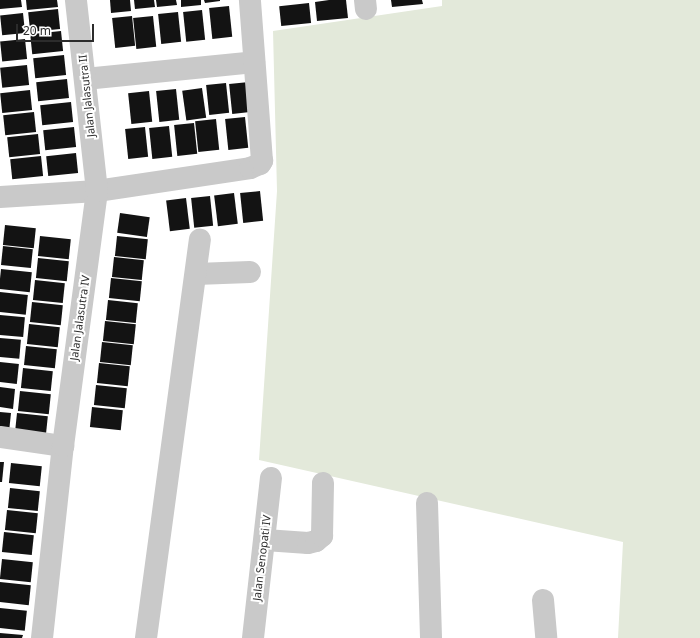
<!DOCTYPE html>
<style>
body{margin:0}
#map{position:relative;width:700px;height:638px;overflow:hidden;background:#fff;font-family:"Noto Sans",sans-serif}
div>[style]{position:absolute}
.green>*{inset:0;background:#e3e9da}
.building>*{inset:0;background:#131313;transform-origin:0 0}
.minor>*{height:22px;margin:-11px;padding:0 11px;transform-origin:11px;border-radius:11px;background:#c9c9c9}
span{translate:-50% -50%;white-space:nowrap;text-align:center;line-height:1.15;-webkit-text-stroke:4px #fff;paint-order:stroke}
.street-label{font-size:11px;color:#2c2c2c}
.scale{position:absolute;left:16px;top:24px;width:78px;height:18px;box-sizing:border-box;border:2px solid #2c2c2c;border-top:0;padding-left:5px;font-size:12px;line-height:14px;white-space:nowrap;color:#2c2c2c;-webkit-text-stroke:3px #fff;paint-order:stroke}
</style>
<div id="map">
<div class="green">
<i style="clip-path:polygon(442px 0,700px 0,700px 638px,618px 638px,623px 542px,259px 460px,277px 191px,273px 31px,442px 6px)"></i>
</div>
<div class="building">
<i style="clip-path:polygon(0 0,21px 0,22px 7px,0 9px)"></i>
<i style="clip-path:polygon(26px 0,57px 0,58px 7px,27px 10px)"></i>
<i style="clip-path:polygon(110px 0,130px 0,131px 11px,111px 13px)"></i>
<i style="clip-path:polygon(134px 0,154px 0,155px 7px,135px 9px)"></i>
<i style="clip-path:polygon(156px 0,176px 0,177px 5px,157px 7px)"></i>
<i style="clip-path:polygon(181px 0,201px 0,201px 5px,181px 7px)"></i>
<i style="clip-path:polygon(204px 0,220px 0,220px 1px,205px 3px)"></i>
<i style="clip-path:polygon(329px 0,346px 0,348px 18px,317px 21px,315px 2px)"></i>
<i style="clip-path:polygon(391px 0,422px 0,423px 4px,392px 7px)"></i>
<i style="left:309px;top:3px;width:20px;height:30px;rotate:84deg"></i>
<i style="left:229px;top:6px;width:31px;height:20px;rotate:84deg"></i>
<i style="left:58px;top:9px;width:20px;height:30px;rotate:84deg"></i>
<i style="left:202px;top:10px;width:30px;height:19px;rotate:84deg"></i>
<i style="left:178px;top:12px;width:30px;height:20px;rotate:84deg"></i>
<i style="left:23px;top:13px;width:20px;height:23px;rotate:84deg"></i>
<i style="left:132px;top:16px;width:30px;height:20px;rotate:84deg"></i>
<i style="left:153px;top:16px;width:31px;height:20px;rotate:84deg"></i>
<i style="left:61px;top:31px;width:20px;height:31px;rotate:84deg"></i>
<i style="left:25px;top:39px;width:20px;height:25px;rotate:84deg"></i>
<i style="left:64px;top:55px;width:20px;height:31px;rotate:84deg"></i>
<i style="left:27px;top:65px;width:20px;height:27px;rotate:84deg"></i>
<i style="left:67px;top:79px;width:19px;height:31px;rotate:84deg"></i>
<i style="left:249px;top:82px;width:30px;height:20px;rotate:84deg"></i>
<i style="left:226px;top:83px;width:30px;height:20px;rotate:84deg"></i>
<i style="left:202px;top:88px;width:30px;height:20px;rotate:82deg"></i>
<i style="left:176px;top:89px;width:31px;height:20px;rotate:84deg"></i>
<i style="left:30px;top:90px;width:20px;height:30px;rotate:84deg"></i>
<i style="left:149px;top:91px;width:31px;height:21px;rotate:84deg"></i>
<i style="left:71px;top:102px;width:20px;height:31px;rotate:84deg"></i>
<i style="left:34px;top:112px;width:20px;height:31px;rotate:84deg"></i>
<i style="left:245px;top:117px;width:31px;height:20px;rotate:84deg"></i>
<i style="left:216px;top:119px;width:31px;height:21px;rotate:84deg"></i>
<i style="left:194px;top:123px;width:31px;height:20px;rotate:84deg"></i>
<i style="left:169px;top:126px;width:31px;height:20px;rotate:84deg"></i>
<i style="left:74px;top:127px;width:20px;height:31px;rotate:84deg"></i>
<i style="left:145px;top:127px;width:30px;height:20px;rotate:84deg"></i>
<i style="left:38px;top:134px;width:20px;height:31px;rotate:84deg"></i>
<i style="left:76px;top:153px;width:20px;height:30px;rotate:84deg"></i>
<i style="left:41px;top:156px;width:20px;height:31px;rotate:84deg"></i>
<i style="left:260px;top:191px;width:30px;height:20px;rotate:84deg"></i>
<i style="left:234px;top:193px;width:31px;height:20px;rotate:83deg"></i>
<i style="left:210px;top:196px;width:30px;height:19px;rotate:84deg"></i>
<i style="left:186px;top:198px;width:31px;height:20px;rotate:83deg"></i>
<i style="left:120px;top:213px;width:30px;height:20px;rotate:8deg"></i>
<i style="left:5px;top:225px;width:31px;height:20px;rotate:6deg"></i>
<i style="left:40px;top:236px;width:31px;height:20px;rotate:6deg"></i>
<i style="left:117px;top:236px;width:31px;height:20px;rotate:6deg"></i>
<i style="left:3px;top:246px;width:30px;height:19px;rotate:6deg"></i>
<i style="left:114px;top:257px;width:30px;height:20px;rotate:6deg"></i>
<i style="left:38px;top:258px;width:31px;height:20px;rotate:6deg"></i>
<i style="left:1px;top:269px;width:31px;height:20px;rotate:6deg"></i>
<i style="left:111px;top:278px;width:31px;height:20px;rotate:6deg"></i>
<i style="left:35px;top:280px;width:30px;height:20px;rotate:6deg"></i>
<i style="left:0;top:292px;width:28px;height:20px;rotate:6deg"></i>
<i style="left:108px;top:300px;width:30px;height:20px;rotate:6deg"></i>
<i style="left:32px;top:302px;width:31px;height:20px;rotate:6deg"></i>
<i style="left:0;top:315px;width:25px;height:20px;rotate:5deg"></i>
<i style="left:105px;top:321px;width:31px;height:20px;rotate:6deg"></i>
<i style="left:29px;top:324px;width:31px;height:20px;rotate:6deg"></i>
<i style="left:0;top:338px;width:21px;height:19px;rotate:5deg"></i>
<i style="left:102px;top:342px;width:31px;height:20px;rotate:6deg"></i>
<i style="left:26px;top:346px;width:31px;height:19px;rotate:6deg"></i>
<i style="left:0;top:362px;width:19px;height:20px;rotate:6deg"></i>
<i style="left:99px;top:363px;width:31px;height:20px;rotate:6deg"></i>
<i style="left:23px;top:368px;width:30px;height:20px;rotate:6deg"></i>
<i style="left:96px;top:385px;width:31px;height:20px;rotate:6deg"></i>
<i style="clip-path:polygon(0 387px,15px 389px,13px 409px,0 407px)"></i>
<i style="left:20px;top:391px;width:31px;height:20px;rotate:6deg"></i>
<i style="left:92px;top:407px;width:31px;height:20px;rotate:6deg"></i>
<i style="clip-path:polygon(0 412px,11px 413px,9px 432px,0 432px)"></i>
<i style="left:17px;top:413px;width:31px;height:20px;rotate:6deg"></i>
<i style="clip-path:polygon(0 462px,4px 462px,2px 482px,0 482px)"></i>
<i style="left:11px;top:463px;width:31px;height:20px;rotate:6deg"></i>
<i style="left:10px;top:488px;width:30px;height:20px;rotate:6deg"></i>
<i style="left:7px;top:510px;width:31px;height:20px;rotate:6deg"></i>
<i style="left:4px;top:532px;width:30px;height:20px;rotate:6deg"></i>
<i style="left:2px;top:559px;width:31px;height:20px;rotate:6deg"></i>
<i style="left:0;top:582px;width:31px;height:20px;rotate:6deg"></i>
<i style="left:0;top:608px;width:27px;height:20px;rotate:6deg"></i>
<i style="clip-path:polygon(0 633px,23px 635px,22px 638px,0 638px)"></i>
</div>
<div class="minor">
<i style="left:365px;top:0;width:9px;rotate:84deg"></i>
<i style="left:85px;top:79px;width:170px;rotate:-5.7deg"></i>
<i style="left:0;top:197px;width:97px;rotate:-3.5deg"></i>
<i style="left:97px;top:191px;width:155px;rotate:-8.5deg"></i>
<i style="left:250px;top:168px;width:11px;rotate:-22deg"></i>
<i style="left:260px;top:164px;width:4px;rotate:-56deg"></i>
<i style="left:262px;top:161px;width:161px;rotate:-94.3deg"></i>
<i style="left:196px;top:274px;width:54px;rotate:-2.1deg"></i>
<i style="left:0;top:437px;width:64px;rotate:8.1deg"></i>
<i style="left:427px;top:503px;width:135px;rotate:88.3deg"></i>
<i style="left:265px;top:540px;width:43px;rotate:4deg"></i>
<i style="left:308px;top:543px;width:8px;rotate:-14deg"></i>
<i style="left:316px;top:541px;width:8px;rotate:-40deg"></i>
<i style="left:322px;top:536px;width:53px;rotate:-88.9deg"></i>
<i style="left:543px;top:600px;width:38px;rotate:85deg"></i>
<i style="left:42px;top:638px;width:193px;rotate:-83.8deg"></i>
<i style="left:63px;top:446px;width:257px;rotate:-82.4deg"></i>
<i style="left:97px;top:191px;width:192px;rotate:-96.3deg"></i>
<i style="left:146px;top:638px;width:402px;rotate:-82.3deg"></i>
<i style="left:253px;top:638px;width:161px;rotate:-83.6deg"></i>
</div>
<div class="street-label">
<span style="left:87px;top:96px;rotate:-96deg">Jalan Jalasutra II</span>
<span style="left:80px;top:318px;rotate:-82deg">Jalan Jalasutra IV</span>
<span style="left:262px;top:558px;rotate:-83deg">Jalan Senopati IV</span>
</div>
<div class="scale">20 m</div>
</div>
